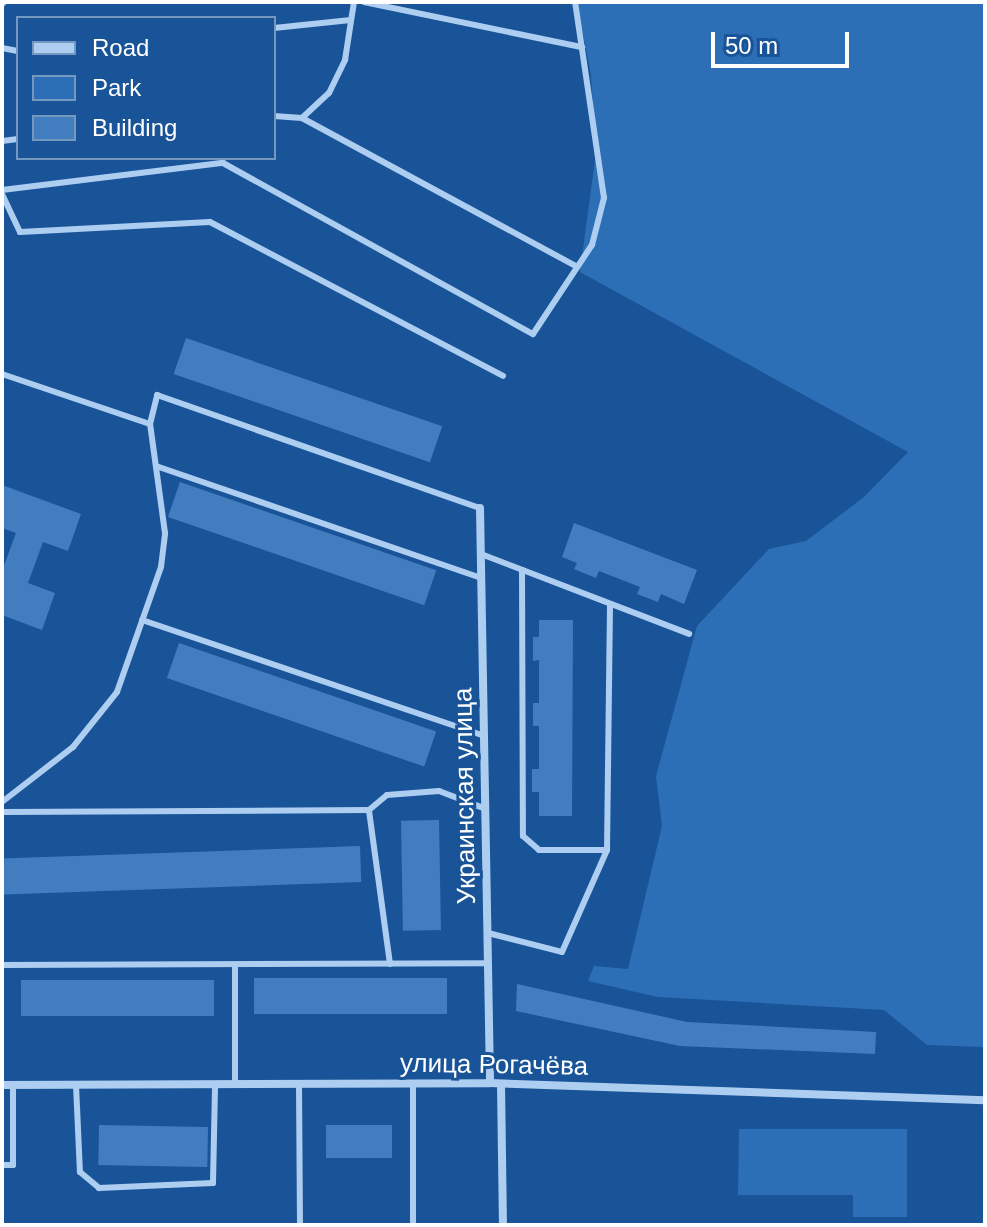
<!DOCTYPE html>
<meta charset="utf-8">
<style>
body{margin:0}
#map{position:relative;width:987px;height:1227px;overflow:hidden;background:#195498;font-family:Helvetica,sans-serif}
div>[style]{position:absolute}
.green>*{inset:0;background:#2d6fb6}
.building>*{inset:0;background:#427ebf;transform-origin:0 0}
.lane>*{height:6px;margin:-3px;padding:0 3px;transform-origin:3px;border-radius:3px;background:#adcef1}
.street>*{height:8px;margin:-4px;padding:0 4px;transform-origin:4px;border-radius:4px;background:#adcef1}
span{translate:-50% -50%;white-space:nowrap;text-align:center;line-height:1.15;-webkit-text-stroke:6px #195498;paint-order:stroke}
.street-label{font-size:26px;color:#fff}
.frame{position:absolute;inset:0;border:4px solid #fff;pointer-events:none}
.legend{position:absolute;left:16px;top:16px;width:260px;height:144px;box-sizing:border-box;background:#195498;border:2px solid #7598c1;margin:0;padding:10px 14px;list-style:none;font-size:24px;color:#fff}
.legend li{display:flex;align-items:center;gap:16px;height:40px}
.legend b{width:40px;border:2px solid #7598c1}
.scale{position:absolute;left:711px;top:32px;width:138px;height:36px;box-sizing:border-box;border:4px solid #fff;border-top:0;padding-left:10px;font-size:24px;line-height:28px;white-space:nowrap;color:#fff;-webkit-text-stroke:6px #195498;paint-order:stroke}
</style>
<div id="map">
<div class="green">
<i style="clip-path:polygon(577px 2px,985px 2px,985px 1047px,927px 1045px,884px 1010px,658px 997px,588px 981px,594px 966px,628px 969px,662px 826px,656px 776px,697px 626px,769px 549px,806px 541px,864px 497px,908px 452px,580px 272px,596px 152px,591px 75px)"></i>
<i style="clip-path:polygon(739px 1129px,907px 1129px,907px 1217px,853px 1217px,853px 1195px,738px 1195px)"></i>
</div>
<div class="building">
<i style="left:186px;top:338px;width:271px;height:38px;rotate:19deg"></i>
<i style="left:180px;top:482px;width:271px;height:37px;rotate:19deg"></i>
<i style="clip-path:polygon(2px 485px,81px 514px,68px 551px,43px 542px,28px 583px,55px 593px,42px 630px,2px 615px,2px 571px,16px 533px,2px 528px)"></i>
<i style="clip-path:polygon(574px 523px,697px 570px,684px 604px,661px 594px,658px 602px,637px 594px,640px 587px,599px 571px,596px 578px,574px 569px,577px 563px,562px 557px)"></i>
<i style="clip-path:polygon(539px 620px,573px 620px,572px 816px,539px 816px,539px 792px,532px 792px,532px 769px,539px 769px,539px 726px,533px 726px,533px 703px,539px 703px,539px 660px,533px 661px,533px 637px,539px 637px)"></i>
<i style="left:179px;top:643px;width:272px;height:37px;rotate:19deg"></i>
<i style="left:439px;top:820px;width:110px;height:38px;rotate:89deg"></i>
<i style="left:360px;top:846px;width:36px;height:358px;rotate:88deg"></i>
<i style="left:447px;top:978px;width:36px;height:193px;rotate:90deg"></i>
<i style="left:214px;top:980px;width:36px;height:193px;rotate:90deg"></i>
<i style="clip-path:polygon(517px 984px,687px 1022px,876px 1032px,875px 1054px,680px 1046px,516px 1011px)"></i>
<i style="left:326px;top:1125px;width:66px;height:33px"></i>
<i style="left:208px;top:1127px;width:40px;height:109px;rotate:91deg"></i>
</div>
<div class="lane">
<i style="left:364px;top:2px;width:223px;rotate:11.7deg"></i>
<i style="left:274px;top:28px;width:77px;rotate:-5.9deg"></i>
<i style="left:2px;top:48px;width:16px;rotate:11deg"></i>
<i style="left:274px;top:116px;width:28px;rotate:4deg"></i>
<i style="left:302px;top:118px;width:313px;rotate:28.4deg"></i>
<i style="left:302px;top:118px;width:37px;rotate:-43deg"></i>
<i style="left:329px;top:93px;width:37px;rotate:-64deg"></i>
<i style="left:345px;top:60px;width:59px;rotate:-81.2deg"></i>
<i style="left:2px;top:141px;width:16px;rotate:-7deg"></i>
<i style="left:2px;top:190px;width:223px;rotate:-7deg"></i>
<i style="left:223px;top:163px;width:354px;rotate:28.9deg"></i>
<i style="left:533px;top:334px;width:107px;rotate:-56.5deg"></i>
<i style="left:592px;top:245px;width:49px;rotate:-75.7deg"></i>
<i style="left:604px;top:198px;width:198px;rotate:-98.4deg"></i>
<i style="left:2px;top:194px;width:42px;rotate:64.7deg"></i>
<i style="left:20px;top:232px;width:190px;rotate:-3deg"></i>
<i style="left:210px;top:222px;width:331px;rotate:27.7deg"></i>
<i style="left:2px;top:374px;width:156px;rotate:18.7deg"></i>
<i style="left:150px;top:424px;width:30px;rotate:-76deg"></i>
<i style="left:157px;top:395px;width:342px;rotate:19.3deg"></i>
<i style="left:156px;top:466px;width:344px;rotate:19deg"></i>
<i style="left:481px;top:554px;width:223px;rotate:21deg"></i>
<i style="left:522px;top:570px;width:266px;rotate:89.8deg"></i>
<i style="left:523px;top:836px;width:21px;rotate:41deg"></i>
<i style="left:539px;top:850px;width:68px"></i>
<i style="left:142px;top:620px;width:361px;rotate:18.7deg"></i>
<i style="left:2px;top:802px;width:90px;rotate:-37.8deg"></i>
<i style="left:73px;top:747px;width:70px;rotate:-51.3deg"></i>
<i style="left:117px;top:692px;width:133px;rotate:-70.6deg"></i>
<i style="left:161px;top:567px;width:34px;rotate:-83deg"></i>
<i style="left:165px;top:533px;width:110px;rotate:-97.8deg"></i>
<i style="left:2px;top:812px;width:367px;rotate:-0.3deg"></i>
<i style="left:488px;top:933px;width:76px;rotate:14.4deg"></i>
<i style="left:562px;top:952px;width:111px;rotate:-66.2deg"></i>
<i style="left:607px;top:850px;width:246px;rotate:-89.3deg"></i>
<i style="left:390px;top:964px;width:155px;rotate:-97.8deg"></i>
<i style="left:369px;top:810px;width:23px;rotate:-40deg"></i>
<i style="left:387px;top:795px;width:52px;rotate:-4.4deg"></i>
<i style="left:439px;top:791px;width:50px;rotate:21deg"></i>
<i style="left:2px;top:965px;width:486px;rotate:-0.2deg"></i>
<i style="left:235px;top:966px;width:118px;rotate:90deg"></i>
<i style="left:299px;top:1084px;width:141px;rotate:89.6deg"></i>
<i style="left:76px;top:1085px;width:87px;rotate:87.4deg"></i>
<i style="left:80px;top:1172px;width:25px;rotate:40deg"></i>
<i style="left:99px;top:1188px;width:114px;rotate:-2.5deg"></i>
<i style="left:213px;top:1183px;width:99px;rotate:-88.8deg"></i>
<i style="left:2px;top:1165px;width:11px"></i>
<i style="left:13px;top:1165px;width:80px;rotate:-90deg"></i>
<i style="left:413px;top:1225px;width:141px;rotate:-90deg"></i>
</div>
<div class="street">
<i style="left:2px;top:3px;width:1px;rotate:-45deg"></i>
<i style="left:480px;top:508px;width:575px;rotate:89deg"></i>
<i style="left:501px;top:1084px;width:141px;rotate:89.2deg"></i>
<i style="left:2px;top:1085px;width:488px;rotate:-0.2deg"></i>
<i style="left:490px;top:1083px;width:495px;rotate:2deg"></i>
</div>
<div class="street-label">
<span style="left:465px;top:796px;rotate:-91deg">Украинская улица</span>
<span style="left:494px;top:1065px;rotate:1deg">улица Рогачёва</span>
</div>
<div class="frame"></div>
<ul class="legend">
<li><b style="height:10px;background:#adcef1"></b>Road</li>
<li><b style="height:22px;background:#2d6fb6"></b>Park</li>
<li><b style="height:22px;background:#427ebf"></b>Building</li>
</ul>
<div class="scale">50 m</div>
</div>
